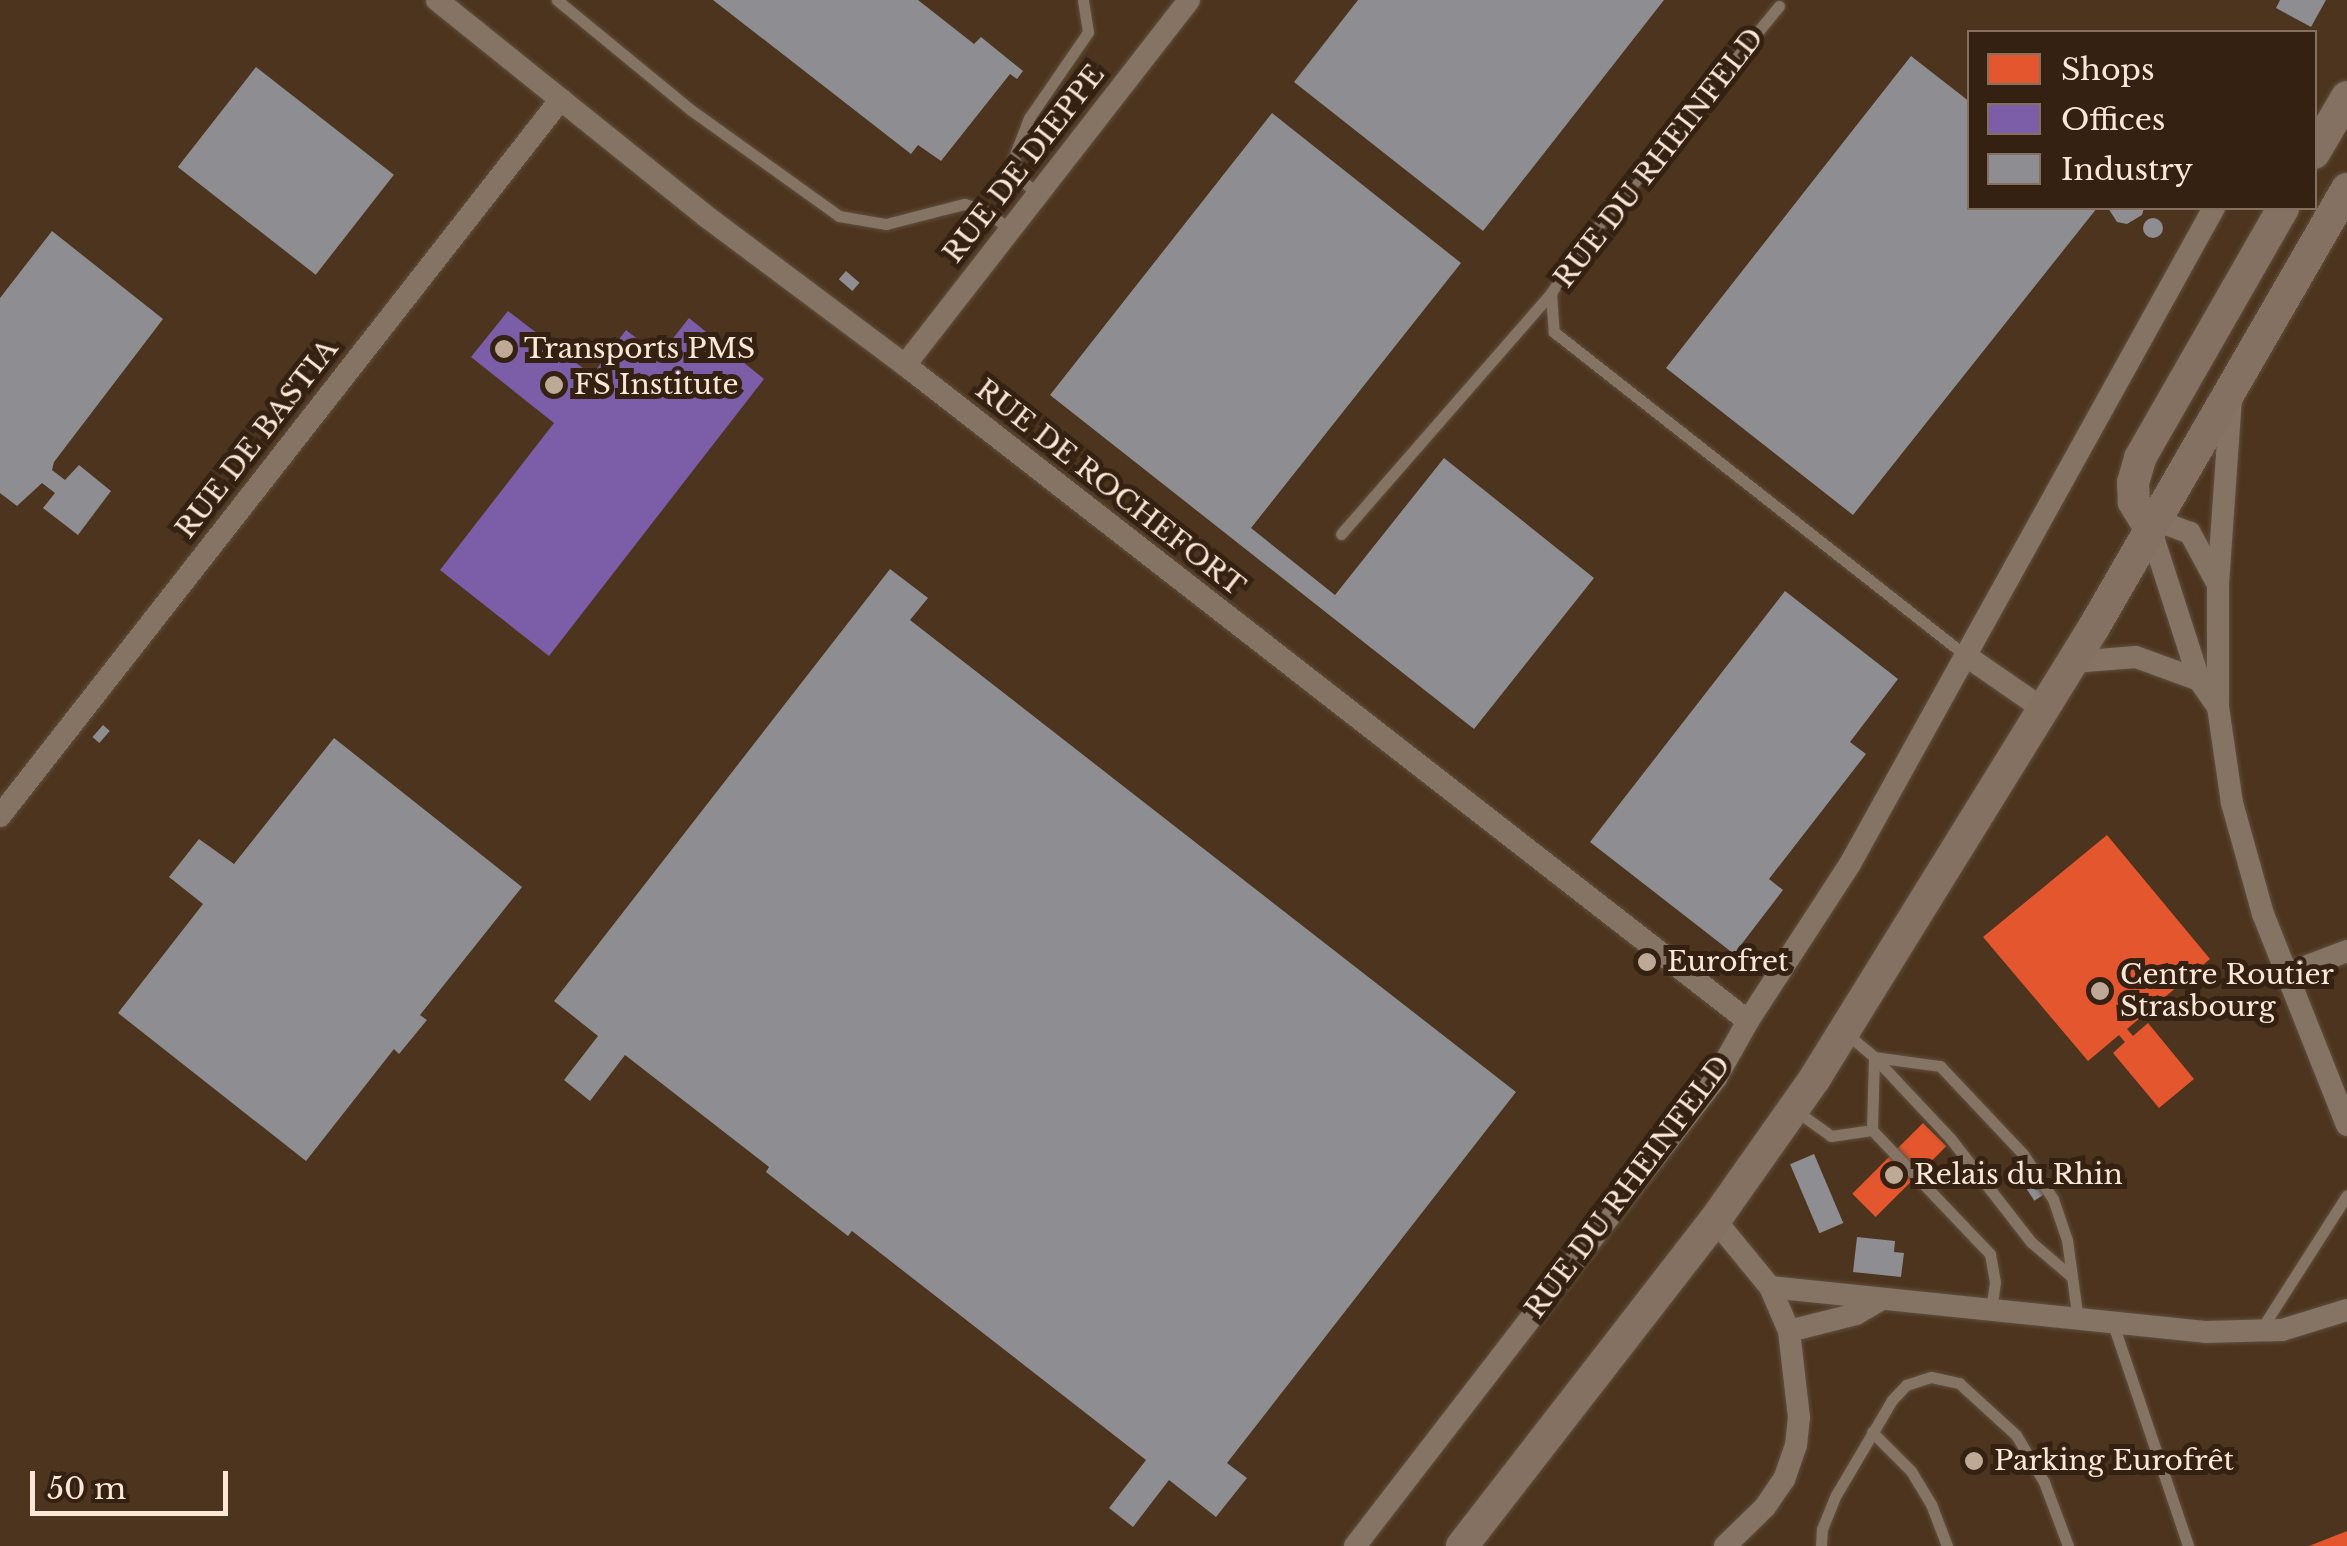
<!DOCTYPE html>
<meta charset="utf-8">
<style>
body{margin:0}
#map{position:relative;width:2347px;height:1546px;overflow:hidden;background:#4c341e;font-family:"Libre Baskerville",serif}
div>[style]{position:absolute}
.shops>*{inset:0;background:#e4572e;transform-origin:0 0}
.offices>*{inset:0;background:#7b5ea7}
.industry>*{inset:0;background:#8d8d92;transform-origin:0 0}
.round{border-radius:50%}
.roads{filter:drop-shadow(0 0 2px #604e3e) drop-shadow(0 0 2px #604e3e)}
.lane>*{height:11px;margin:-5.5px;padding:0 5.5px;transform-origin:5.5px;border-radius:5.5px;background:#857364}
.street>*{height:22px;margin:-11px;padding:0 11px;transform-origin:11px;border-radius:11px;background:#857364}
.secondary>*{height:32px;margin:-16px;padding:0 16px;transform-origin:16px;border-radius:16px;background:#847161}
.dots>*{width:28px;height:28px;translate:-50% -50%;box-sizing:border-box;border:5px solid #352112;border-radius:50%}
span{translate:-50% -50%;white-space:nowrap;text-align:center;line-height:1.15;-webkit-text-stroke:10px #352112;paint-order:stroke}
.street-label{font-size:28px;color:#fce6d6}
.poi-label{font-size:28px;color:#fce6d6}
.left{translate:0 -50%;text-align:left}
.legend{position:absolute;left:1967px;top:30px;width:350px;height:180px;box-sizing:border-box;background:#352112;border:2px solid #857060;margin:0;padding:12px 18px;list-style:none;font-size:30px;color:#fce6d6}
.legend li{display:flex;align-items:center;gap:20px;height:50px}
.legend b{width:50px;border:2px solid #857060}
.scale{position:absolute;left:30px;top:1471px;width:198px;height:45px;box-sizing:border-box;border:5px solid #fce6d6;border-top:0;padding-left:12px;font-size:30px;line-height:35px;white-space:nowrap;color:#fce6d6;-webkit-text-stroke:8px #352112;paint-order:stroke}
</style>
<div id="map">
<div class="shops">
<i style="clip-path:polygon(2107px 835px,2210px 959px,2127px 1029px,2133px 1036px,2148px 1023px,2194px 1079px,2159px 1108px,2113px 1053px,2125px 1042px,2119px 1035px,2088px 1061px,1983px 937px)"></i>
<i style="left:1923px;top:1123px;width:33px;height:100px;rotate:45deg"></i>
<i style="clip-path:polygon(2347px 1531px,2347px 1546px,2309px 1546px)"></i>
</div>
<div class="offices">
<i style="clip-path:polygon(508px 311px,592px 375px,626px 330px,659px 356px,689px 318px,764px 379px,549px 656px,440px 570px,554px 423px,471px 357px)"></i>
</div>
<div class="industry">
<i style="clip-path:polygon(713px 0,918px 0,974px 44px,981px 37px,1023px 71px,1017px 79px,1010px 74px,941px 161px,918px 145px,911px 154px)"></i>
<i style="clip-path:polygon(1358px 0,1664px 0,1483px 231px,1294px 82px)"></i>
<i style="clip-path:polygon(2280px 0,2326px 0,2311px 27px,2276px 8px)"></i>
<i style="clip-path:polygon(1911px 56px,1970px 102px,1970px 208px,2097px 208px,1853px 515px,1666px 368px)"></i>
<i style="left:256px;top:67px;width:175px;height:127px;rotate:38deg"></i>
<i style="clip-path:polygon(1272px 113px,1461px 263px,1251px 528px,1335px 595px,1444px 458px,1594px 578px,1474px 729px,1050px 395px)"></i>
<i style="clip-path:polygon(2108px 208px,2144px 208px,2142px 215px,2127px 224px,2117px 222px)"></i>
<i class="round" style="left:2143px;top:218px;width:20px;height:20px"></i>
<i style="clip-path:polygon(52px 231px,163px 319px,54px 462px,52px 470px,65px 480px,79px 465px,111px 491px,78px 535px,43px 508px,55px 493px,42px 483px,17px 506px,0 493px,0 298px)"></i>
<i style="left:846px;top:271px;width:18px;height:11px;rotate:41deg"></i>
<i style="clip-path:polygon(890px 569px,928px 598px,910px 620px,1516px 1092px,1227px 1463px,1247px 1478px,1216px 1517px,1169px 1480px,1133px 1527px,1109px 1508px,1146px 1460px,852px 1231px,848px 1236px,817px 1212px,766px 1172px,769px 1167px,625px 1055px,590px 1101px,564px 1080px,598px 1036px,554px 1001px)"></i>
<i style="clip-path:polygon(1785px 591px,1898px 679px,1850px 742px,1866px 754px,1769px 879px,1783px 890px,1734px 954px,1590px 842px)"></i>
<i style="left:103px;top:725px;width:9px;height:16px;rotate:41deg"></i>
<i style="clip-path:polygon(334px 738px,522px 887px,420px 1015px,427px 1020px,399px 1054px,394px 1049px,306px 1161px,118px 1013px,203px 904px,169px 877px,199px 839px,234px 864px)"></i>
<i style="left:1814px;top:1154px;width:75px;height:26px;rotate:67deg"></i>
<i style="left:2028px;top:1169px;width:30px;height:12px;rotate:57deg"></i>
<i style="clip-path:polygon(1857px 1237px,1895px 1241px,1894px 1252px,1904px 1253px,1901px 1277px,1853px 1272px)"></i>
</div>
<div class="roads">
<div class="lane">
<i style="left:557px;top:0;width:173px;rotate:39.4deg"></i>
<i style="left:691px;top:110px;width:182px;rotate:35.6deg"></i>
<i style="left:839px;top:216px;width:48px;rotate:9.7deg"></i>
<i style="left:886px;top:224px;width:81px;rotate:-14.4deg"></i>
<i style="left:964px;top:204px;width:20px;rotate:15deg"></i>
<i style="left:983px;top:209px;width:35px;rotate:37deg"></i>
<i style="left:1779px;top:6px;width:313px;rotate:129.4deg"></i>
<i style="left:1580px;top:248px;width:54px;rotate:122.8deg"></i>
<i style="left:1551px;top:293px;width:39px;rotate:86deg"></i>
<i style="left:1554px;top:332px;width:523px;rotate:38.16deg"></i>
<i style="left:1039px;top:193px;width:22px;rotate:-146deg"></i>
<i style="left:1021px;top:181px;width:25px;rotate:-106deg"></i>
<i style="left:1014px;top:157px;width:42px;rotate:-69deg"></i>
<i style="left:1029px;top:118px;width:104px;rotate:-55.5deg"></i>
<i style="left:1088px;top:32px;width:32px;rotate:-99deg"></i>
<i style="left:1341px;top:534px;width:320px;rotate:-48.9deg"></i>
<i style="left:1847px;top:1034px;width:35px;rotate:40deg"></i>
<i style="left:1874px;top:1057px;width:67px;rotate:7.8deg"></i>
<i style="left:1940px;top:1066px;width:121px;rotate:46.7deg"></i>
<i style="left:2023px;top:1154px;width:54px;rotate:56.3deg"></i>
<i style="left:2053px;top:1199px;width:43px;rotate:71.1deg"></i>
<i style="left:2067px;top:1240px;width:81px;rotate:82.2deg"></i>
<i style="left:1874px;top:1057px;width:73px;rotate:91.6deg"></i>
<i style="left:1872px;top:1130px;width:171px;rotate:46.4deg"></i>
<i style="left:1990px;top:1254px;width:28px;rotate:80deg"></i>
<i style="left:1995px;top:1282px;width:27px;rotate:98deg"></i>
<i style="left:1874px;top:1057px;width:111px;rotate:46.8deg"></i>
<i style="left:1950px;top:1138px;width:132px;rotate:52.1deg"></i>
<i style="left:2031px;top:1242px;width:54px;rotate:40.5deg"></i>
<i style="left:1795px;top:1110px;width:44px;rotate:35.8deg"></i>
<i style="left:1831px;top:1136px;width:41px;rotate:-8.3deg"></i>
<i style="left:2113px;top:1324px;width:234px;rotate:71.3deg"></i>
<i style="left:2260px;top:1331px;width:161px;rotate:-57.4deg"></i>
<i style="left:1872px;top:1432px;width:55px;rotate:45deg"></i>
<i style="left:1911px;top:1471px;width:39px;rotate:59deg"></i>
<i style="left:1931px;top:1504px;width:45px;rotate:69.1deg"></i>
<i style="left:1821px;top:1546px;width:17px;rotate:-87deg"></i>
<i style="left:1822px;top:1529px;width:37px;rotate:-68deg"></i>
<i style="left:1836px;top:1495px;width:110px;rotate:-59.5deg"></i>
<i style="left:1892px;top:1400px;width:21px;rotate:-47deg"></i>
<i style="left:1906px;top:1385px;width:26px;rotate:-18deg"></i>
<i style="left:1931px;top:1377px;width:29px;rotate:12deg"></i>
<i style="left:1959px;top:1383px;width:77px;rotate:42.4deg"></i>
<i style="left:2016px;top:1435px;width:55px;rotate:59.2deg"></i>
<i style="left:2044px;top:1482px;width:68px;rotate:69.4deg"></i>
</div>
<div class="street">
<i style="left:437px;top:0;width:346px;rotate:38.8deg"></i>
<i style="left:707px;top:217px;width:247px;rotate:36.8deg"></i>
<i style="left:905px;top:365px;width:1068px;rotate:37.89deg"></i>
<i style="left:905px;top:365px;width:462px;rotate:-52.1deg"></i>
<i style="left:2231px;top:398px;width:186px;rotate:94deg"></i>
<i style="left:2218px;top:584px;width:123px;rotate:90deg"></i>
<i style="left:2218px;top:707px;width:97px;rotate:81.7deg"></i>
<i style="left:2232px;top:803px;width:115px;rotate:74.4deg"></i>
<i style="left:2263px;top:914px;width:227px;rotate:68.3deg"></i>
<i style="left:2216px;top:581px;width:55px;rotate:-118.4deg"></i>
<i style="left:2190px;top:533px;width:26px;rotate:-159deg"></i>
<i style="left:2166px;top:524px;width:16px;rotate:166deg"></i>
<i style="left:2150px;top:528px;width:160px;rotate:72.1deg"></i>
<i style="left:2199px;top:680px;width:33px;rotate:55deg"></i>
<i style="left:1965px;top:655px;width:95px;rotate:34.7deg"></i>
<i style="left:2073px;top:662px;width:63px;rotate:-4.5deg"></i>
<i style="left:2136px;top:657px;width:67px;rotate:20.1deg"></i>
<i style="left:0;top:816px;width:910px;rotate:-51.96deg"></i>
<i style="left:2289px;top:973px;width:62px;rotate:-20.8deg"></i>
<i style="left:1715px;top:1220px;width:87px;rotate:50.6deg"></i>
<i style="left:1770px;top:1287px;width:48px;rotate:66.6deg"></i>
<i style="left:1789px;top:1331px;width:87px;rotate:83.4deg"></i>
<i style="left:1799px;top:1417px;width:28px;rotate:96deg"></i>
<i style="left:1796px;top:1445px;width:36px;rotate:109deg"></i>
<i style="left:1784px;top:1479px;width:34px;rotate:124deg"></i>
<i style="left:1765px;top:1507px;width:56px;rotate:135.7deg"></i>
<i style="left:1770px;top:1287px;width:437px;rotate:5.9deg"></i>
<i style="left:2205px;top:1332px;width:77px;rotate:-1.5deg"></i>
<i style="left:2282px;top:1330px;width:68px;rotate:-17.1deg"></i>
<i style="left:1789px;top:1331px;width:69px;rotate:-14.2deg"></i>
<i style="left:1856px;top:1314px;width:28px;rotate:-30deg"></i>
<i style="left:1355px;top:1546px;width:591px;rotate:-52.35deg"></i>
<i style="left:1716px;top:1078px;width:65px;rotate:-60.7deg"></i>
<i style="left:1748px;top:1021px;width:187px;rotate:-57deg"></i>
<i style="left:1850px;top:864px;width:750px;rotate:-60.98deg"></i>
</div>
<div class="secondary">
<i style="left:2314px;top:153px;width:65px;rotate:-59.5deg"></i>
<i style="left:2150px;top:528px;width:31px;rotate:-122deg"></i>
<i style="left:2134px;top:502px;width:19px;rotate:-93deg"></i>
<i style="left:2133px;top:483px;width:26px;rotate:-74deg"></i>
<i style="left:2140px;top:458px;width:288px;rotate:-60.2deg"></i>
<i style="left:1462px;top:1546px;width:413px;rotate:-52.2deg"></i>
<i style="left:1715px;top:1220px;width:174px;rotate:-54.8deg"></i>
<i style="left:1815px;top:1078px;width:530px;rotate:-58.26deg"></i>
<i style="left:2094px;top:627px;width:506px;rotate:-59.99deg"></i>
</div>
</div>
<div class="dots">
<i style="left:504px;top:349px;background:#bea896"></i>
<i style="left:554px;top:385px;background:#bea896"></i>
<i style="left:1647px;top:962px;background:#bea896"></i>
<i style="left:2100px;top:991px;background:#bea896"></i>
<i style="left:1894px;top:1175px;background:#bea896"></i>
<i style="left:1974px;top:1461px;background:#bea896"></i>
</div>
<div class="street-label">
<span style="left:1659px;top:158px;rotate:-52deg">RUE DU RHEINFELD</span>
<span style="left:1024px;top:164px;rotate:-52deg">RUE DE DIEPPE</span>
<span style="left:257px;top:439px;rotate:-52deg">RUE DE BASTIA</span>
<span style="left:1110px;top:488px;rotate:38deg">RUE DE ROCHEFORT</span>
<span style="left:1628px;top:1187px;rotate:-53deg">RUE DU RHEINFELD</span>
</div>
<div class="poi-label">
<span class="left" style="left:524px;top:349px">Transports PMS</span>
<span class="left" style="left:574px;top:385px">FS Institute</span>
<span class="left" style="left:1667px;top:962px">Eurofret</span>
<span class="left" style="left:2120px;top:991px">Centre Routier<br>Strasbourg</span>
<span class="left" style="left:1914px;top:1175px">Relais du Rhin</span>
<span class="left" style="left:1994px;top:1461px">Parking Eurofrêt</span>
</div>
<ul class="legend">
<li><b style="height:28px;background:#e4572e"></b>Shops</li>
<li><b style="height:28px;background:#7b5ea7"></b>Offices</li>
<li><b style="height:28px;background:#8d8d92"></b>Industry</li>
</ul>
<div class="scale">50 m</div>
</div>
